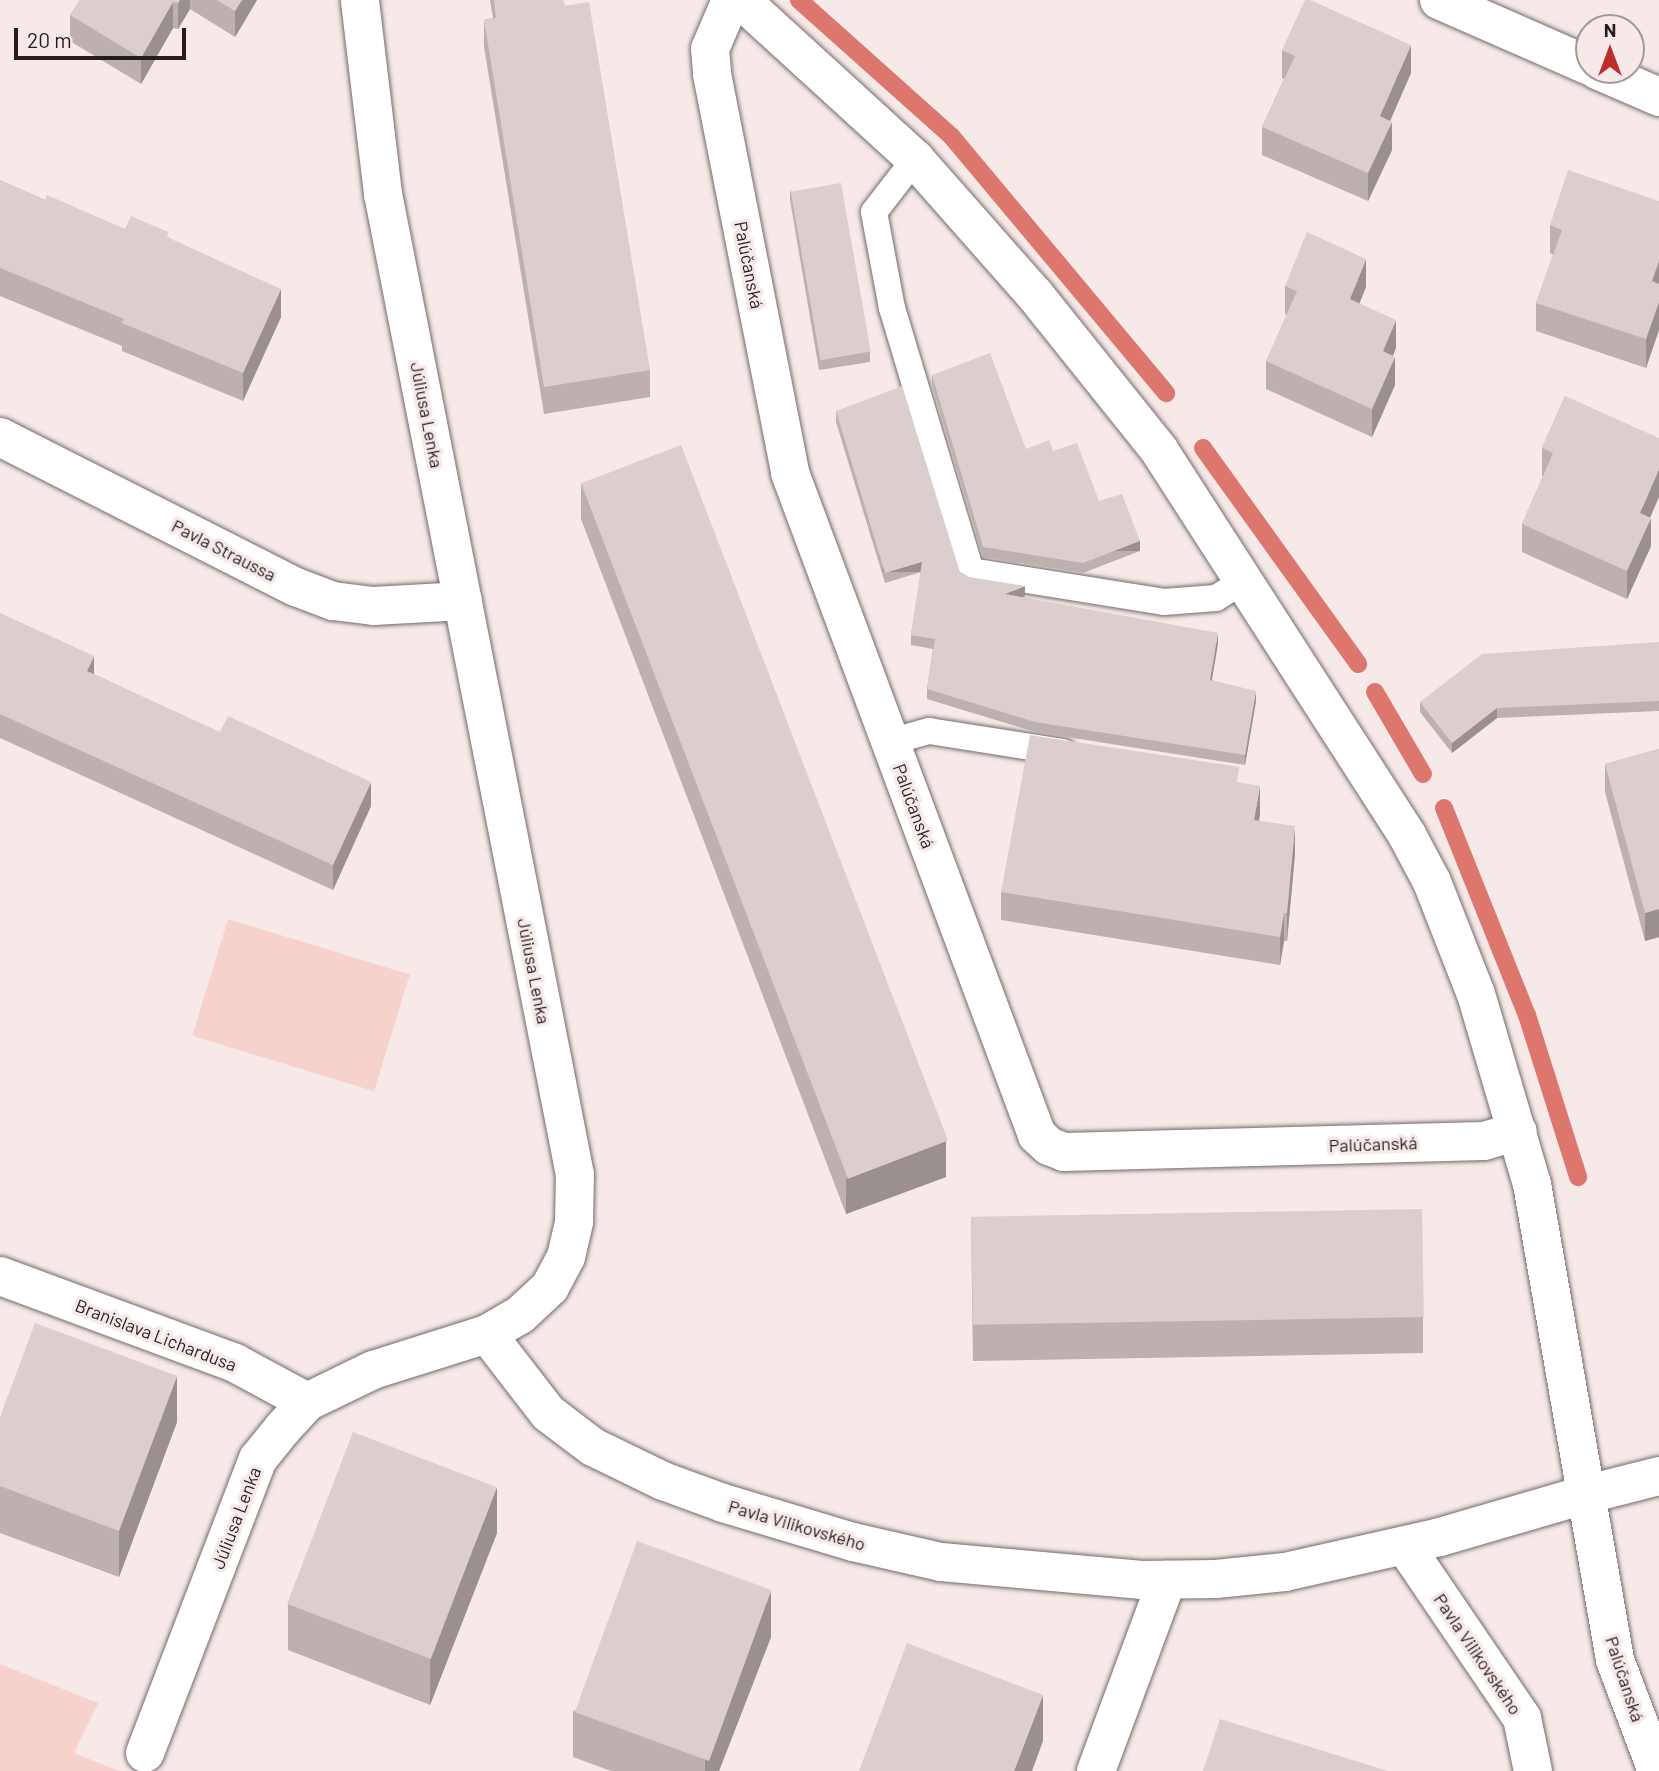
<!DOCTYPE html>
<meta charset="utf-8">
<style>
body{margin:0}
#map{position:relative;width:1659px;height:1771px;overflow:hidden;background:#f6e9e7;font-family:Barlow,sans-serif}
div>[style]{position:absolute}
.green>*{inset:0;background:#f7d1cc;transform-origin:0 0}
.stream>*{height:18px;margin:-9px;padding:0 9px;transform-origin:9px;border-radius:9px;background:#dd776d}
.roads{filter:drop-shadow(0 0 2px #756a69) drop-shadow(0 0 2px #756a69)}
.lane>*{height:26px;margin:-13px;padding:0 13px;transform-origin:13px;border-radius:13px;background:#fff}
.street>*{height:38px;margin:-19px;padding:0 19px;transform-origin:19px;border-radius:19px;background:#fff}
.wall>*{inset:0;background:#bcb1af}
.shaded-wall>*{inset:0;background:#99908f;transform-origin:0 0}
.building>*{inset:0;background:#dbcecc;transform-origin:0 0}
span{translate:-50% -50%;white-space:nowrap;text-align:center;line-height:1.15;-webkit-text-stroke:7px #f6e9e7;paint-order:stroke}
.street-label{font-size:18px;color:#231e1d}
.north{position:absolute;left:1575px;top:14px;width:70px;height:70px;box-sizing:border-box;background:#f6e9e7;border:2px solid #a29896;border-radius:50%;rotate:0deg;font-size:19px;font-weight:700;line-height:28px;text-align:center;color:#231e1d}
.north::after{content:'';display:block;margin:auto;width:24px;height:32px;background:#bc2d2b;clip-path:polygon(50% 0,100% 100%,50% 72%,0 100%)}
.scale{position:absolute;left:14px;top:28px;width:172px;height:32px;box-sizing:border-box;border:4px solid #231e1d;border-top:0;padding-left:9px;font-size:21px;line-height:24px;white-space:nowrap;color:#231e1d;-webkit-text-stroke:5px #f6e9e7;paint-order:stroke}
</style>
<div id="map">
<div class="green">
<i style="left:228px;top:919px;width:190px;height:122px;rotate:17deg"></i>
<i style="clip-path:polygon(0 1664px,98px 1703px,74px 1753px,119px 1771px,0 1771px)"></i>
</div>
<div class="stream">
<i style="left:799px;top:0;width:205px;rotate:41.8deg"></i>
<i style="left:952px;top:137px;width:334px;rotate:50.1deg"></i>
<i style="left:1203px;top:448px;width:266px;rotate:54.3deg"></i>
<i style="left:1375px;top:692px;width:95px;rotate:59.7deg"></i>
<i style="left:1444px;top:808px;width:223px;rotate:68.2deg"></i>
<i style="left:1527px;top:1015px;width:170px;rotate:72.5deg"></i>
</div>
<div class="roads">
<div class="lane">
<i style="left:915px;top:159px;width:67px;rotate:127.7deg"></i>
<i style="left:874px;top:212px;width:98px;rotate:79.4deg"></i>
<i style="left:892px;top:308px;width:275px;rotate:73.3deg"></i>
<i style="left:971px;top:571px;width:195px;rotate:9.1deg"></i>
<i style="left:1164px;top:602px;width:52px;rotate:-4.4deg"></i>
<i style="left:1216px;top:598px;width:32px;rotate:-32deg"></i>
<i style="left:890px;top:742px;width:41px;rotate:-15.8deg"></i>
<i style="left:929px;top:731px;width:136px;rotate:8.9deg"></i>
</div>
<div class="street">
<i style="left:731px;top:0;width:53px;rotate:113.2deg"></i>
<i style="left:710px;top:49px;width:25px;rotate:85deg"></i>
<i style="left:712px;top:74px;width:407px;rotate:78.9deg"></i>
<i style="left:790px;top:473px;width:707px;rotate:69.54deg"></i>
<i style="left:1037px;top:1135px;width:16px;rotate:43deg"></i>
<i style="left:1049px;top:1146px;width:16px;rotate:22deg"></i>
<i style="left:1064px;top:1152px;width:420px;rotate:-1.5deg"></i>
<i style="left:1484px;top:1141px;width:35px;rotate:-16deg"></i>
<i style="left:741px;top:0;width:236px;rotate:42.4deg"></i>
<i style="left:915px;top:159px;width:181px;rotate:48.6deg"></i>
<i style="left:1035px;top:295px;width:198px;rotate:51.3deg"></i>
<i style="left:1159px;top:450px;width:458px;rotate:57.2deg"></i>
<i style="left:1407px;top:835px;width:53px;rotate:62deg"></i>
<i style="left:1432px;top:882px;width:120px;rotate:68.6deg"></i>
<i style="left:1476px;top:994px;width:198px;rotate:73.6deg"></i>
<i style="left:1532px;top:1184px;width:483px;rotate:80.1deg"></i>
<i style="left:1615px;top:1660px;width:119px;rotate:69.3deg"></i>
<i style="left:1439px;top:0;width:164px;rotate:23.7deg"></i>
<i style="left:1597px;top:70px;width:68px;rotate:23.5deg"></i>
<i style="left:0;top:437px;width:332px;rotate:26.9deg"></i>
<i style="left:296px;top:587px;width:40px;rotate:21deg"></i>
<i style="left:333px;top:601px;width:41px;rotate:7deg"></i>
<i style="left:374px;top:606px;width:89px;rotate:-3.2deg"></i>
<i style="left:0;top:1276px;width:251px;rotate:20.3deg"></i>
<i style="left:235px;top:1363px;width:82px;rotate:28.4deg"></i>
<i style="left:487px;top:1334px;width:100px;rotate:52.3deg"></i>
<i style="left:548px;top:1413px;width:56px;rotate:37.1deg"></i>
<i style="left:593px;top:1447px;width:78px;rotate:25.9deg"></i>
<i style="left:663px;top:1481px;width:64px;rotate:20.1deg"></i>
<i style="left:723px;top:1503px;width:136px;rotate:16.7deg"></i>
<i style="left:853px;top:1542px;width:90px;rotate:12.8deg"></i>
<i style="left:941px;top:1562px;width:202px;rotate:5.1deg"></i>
<i style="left:1142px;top:1580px;width:74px;rotate:-0.8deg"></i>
<i style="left:1216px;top:1579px;width:69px;rotate:-5.8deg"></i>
<i style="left:1285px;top:1572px;width:159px;rotate:-12.7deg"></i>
<i style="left:1440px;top:1537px;width:150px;rotate:-16.3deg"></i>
<i style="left:1584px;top:1495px;width:77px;rotate:-14.2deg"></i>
<i style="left:1405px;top:1546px;width:208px;rotate:55.8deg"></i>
<i style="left:1522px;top:1718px;width:54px;rotate:78.3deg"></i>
<i style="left:145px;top:1753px;width:315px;rotate:-69deg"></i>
<i style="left:258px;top:1459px;width:40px;rotate:-51deg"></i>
<i style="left:283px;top:1428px;width:35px;rotate:-47deg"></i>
<i style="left:307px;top:1402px;width:73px;rotate:-25.9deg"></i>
<i style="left:373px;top:1370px;width:120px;rotate:-17.5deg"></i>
<i style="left:487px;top:1334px;width:38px;rotate:-30deg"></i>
<i style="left:520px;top:1315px;width:41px;rotate:-43deg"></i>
<i style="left:550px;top:1287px;width:34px;rotate:-62deg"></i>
<i style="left:566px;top:1257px;width:37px;rotate:-77deg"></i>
<i style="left:574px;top:1221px;width:46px;rotate:-88.8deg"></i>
<i style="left:575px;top:1175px;width:1000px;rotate:-101.07deg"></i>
<i style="left:383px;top:194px;width:195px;rotate:-96.8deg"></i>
<i style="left:1096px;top:1771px;width:204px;rotate:-69.6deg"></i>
</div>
</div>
<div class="wall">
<i style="clip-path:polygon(80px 0,257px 0,235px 37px,190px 9px,178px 29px,173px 28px,141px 84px,70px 41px,70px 15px)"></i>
<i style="clip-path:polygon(490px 0,563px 0,650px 370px,650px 397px,544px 414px,484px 47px,484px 20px,493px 18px)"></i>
<i style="clip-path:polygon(1282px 50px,1411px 73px,1390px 121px,1392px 150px,1368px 201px,1262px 155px,1262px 127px,1284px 79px,1282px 78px)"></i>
<i style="clip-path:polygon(0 180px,45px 200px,125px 229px,168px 237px,281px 317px,243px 401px,122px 351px,122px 346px,0 296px)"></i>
<i style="clip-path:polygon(790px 190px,870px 352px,870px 362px,819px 370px,790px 200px)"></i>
<i style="clip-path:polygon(1659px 201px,1659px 330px,1646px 368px,1536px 331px,1536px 303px,1553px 255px,1550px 253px,1550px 225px)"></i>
<i style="clip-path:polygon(1285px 286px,1366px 287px,1359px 304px,1396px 348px,1393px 356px,1395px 385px,1372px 437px,1266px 389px,1266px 361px,1287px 315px,1285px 314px)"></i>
<i style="clip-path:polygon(932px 375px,1026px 449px,1053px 451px,1099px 501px,1140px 551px,1083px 573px,983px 557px,932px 385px)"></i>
<i style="clip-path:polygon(1565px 396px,1650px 518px,1651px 546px,1627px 599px,1522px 552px,1522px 524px,1543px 476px,1542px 476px,1542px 448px)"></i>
<i style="clip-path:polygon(836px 411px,960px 572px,969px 577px,1025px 596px,1023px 597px,1218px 643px,1212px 680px,1256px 701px,1245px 765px,1035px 732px,927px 699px,927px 689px,933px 649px,911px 645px,911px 635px,921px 572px,885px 583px,836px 422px)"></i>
<i style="clip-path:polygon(581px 483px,946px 1177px,846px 1214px,581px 519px)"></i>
<i style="clip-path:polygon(0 613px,94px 674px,371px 806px,333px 890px,0 738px)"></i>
<i style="clip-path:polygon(1659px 642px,1659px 711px,1497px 718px,1452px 753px,1420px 712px,1420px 702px)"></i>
<i style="clip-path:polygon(1659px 749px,1659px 937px,1645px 941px,1605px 792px,1605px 764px)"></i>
<i style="clip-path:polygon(1239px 782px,1260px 814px,1259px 820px,1295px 854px,1287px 941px,1284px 941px,1280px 965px,1001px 920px,1001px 892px)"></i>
<i style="clip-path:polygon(971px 1219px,1423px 1317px,1423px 1353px,973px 1361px)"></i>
<i style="clip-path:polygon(0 1417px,177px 1422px,119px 1577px,0 1533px)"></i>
<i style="clip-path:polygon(497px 1533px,430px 1705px,288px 1650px,288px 1604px)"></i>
<i style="clip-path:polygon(771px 1637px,719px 1771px,611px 1771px,573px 1757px,573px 1711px)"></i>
</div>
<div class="shaded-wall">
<i style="clip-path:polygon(180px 0,190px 0,190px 9px,178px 29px,178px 3px)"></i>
<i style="clip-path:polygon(242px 0,257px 0,235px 37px,235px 11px)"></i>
<i style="clip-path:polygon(173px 2px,173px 28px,141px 84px,141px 58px)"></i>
<i style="clip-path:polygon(1411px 45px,1411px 73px,1380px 144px,1380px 116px)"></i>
<i style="clip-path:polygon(1392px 122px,1392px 150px,1368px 201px,1368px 173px)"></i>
<i style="clip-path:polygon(1366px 259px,1366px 287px,1350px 327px,1350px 299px)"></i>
<i style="clip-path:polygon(1659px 261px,1659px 289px,1652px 281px)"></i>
<i style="clip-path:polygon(281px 289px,281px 317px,243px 401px,243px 373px)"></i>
<i style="clip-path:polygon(1659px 302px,1659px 330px,1646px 368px,1646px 339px)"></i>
<i style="clip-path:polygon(1396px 320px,1396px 348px,1383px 379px,1383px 351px)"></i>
<i style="clip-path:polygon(1395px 357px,1395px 385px,1372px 437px,1372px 409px)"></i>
<i style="clip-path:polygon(1659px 469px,1659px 497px,1640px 541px,1640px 513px)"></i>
<i style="clip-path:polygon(1651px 518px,1651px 546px,1627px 599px,1627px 571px)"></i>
<i style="left:1140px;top:541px;width:10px;height:61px;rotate:90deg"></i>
<i style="left:922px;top:562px;width:10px;height:39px;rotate:90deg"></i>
<i style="clip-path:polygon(1025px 586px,1025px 596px,1005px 604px,1005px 594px)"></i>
<i style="clip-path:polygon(1218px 633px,1218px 643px,1210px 690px,1210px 680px)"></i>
<i style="clip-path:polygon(94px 656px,94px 680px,87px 671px)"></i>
<i style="clip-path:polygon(1256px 691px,1256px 701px,1245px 765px,1245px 755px)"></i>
<i style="clip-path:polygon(1497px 708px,1497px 718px,1452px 753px,1452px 743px)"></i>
<i style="clip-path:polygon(371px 782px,371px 806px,333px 890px,333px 865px)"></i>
<i style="clip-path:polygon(1260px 786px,1260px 814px,1254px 848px,1254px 820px)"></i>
<i style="clip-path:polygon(1295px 826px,1295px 854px,1287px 941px,1287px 913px)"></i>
<i style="clip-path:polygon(1659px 909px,1659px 937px,1645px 941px,1645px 913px)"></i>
<i style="clip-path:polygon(1284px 913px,1284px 941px,1280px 965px,1280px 937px)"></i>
<i style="clip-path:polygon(946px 1141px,946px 1177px,846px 1214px,846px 1179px)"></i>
<i style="clip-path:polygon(177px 1376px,177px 1422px,119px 1577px,119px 1531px)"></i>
<i style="clip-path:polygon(497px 1487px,497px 1533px,430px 1705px,430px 1658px)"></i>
<i style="clip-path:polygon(771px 1591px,771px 1637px,719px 1771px,705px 1771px,705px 1760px)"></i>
<i style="clip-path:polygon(1043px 1695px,1043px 1741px,1032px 1771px,1014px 1771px)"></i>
</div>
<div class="building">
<i style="clip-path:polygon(80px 0,180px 0,178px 3px,173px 2px,141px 58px,70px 15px)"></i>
<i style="clip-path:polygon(217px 0,242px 0,235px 11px)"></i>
<i style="clip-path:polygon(494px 0,563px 0,564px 6px,589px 2px,650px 370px,544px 387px,484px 20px,496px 18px)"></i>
<i style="clip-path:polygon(1305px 0,1310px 0,1411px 45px,1380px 116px,1392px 122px,1368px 173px,1262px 127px,1295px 56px,1282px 50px)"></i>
<i style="clip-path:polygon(1568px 170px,1659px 201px,1659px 261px,1652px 281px,1659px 284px,1659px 302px,1646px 339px,1536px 303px,1562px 230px,1550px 225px)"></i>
<i style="clip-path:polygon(0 180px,45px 200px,47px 195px,125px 229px,131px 216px,168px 232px,167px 237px,281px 289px,243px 373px,122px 323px,124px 319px,0 268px)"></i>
<i style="left:841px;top:183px;width:171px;height:51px;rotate:80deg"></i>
<i style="clip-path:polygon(1307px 232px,1366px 259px,1350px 299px,1396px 320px,1383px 351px,1395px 357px,1372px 409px,1266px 361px,1297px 291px,1285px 286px)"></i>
<i style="clip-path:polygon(990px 353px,1026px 449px,1049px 440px,1053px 451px,1077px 443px,1099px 501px,1122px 494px,1140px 541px,1083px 563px,983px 547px,932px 375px)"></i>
<i style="clip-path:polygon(902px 386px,960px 572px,969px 577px,1025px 586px,1005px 594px,1218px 633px,1210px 680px,1256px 691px,1245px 755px,1035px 722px,927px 689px,935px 639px,911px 635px,922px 562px,885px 573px,836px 411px)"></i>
<i style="clip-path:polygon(1565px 396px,1659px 438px,1659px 469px,1640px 513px,1651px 518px,1627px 571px,1522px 524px,1553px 453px,1542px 448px)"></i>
<i style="left:681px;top:445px;width:745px;height:107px;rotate:69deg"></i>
<i style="clip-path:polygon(0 613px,94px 656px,87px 671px,220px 732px,228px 716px,371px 782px,333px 865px,0 714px)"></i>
<i style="clip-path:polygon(1659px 642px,1659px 701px,1497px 708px,1452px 743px,1420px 702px,1482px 654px)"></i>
<i style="clip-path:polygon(1030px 735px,1239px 767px,1237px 782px,1260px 786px,1254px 820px,1295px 826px,1287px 913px,1284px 913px,1280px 937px,1001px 892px)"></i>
<i style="clip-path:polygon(1659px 749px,1659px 909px,1645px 913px,1605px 764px)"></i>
<i style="left:1422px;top:1209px;width:108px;height:451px;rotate:89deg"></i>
<i style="clip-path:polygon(35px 1323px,177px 1376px,119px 1531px,0 1486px,0 1417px)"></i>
<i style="left:353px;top:1432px;width:154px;height:184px;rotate:21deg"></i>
<i style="left:637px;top:1541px;width:143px;height:182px;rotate:20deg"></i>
<i style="clip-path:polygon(907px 1643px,1043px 1695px,1014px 1771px,859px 1771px)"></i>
<i style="clip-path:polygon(1220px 1719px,1388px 1771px,1203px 1771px)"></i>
</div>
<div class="street-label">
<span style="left:749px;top:265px;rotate:79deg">Palúčanská</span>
<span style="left:427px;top:415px;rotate:79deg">Júliusa Lenka</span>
<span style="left:224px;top:550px;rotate:27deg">Pavla Straussa</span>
<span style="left:914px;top:806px;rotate:70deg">Palúčanská</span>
<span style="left:534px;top:971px;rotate:79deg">Júliusa Lenka</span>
<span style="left:1373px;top:1144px;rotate:-2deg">Palúčanská</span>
<span style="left:156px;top:1335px;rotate:21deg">Branislava Lichardusa</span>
<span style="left:236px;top:1518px;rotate:-69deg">Júliusa Lenka</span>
<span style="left:797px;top:1525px;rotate:16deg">Pavla Vilikovského</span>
<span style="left:1478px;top:1654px;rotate:56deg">Pavla Vilikovského</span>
<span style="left:1625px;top:1679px;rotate:72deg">Palúčanská</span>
</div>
<div class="north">N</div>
<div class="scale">20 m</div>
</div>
